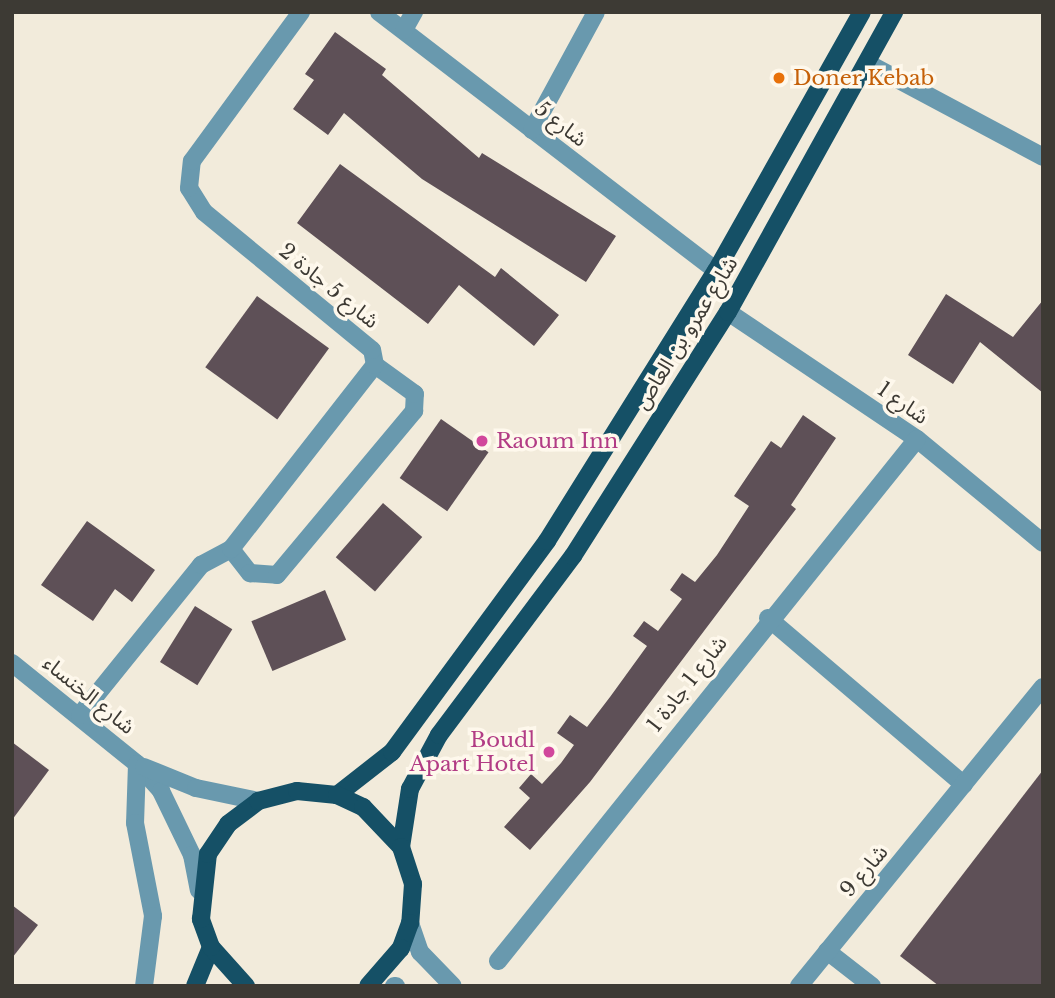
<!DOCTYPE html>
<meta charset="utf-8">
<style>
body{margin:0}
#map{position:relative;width:1055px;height:998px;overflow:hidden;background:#f2ebdb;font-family:"Libre Baskerville","Noto Sans Arabic",serif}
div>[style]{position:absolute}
.building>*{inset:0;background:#5e5057;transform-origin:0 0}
.minor>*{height:18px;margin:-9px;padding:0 9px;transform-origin:9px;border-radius:9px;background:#6999ae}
.major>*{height:18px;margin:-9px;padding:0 9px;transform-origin:9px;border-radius:9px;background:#155066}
.dots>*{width:19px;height:19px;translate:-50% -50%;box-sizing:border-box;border:4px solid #fef8ec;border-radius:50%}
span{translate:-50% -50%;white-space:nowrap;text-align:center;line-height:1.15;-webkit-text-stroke:7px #fef8ec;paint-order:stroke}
.food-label{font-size:21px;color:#c56008}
.left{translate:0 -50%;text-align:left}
.street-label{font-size:21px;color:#3d3a34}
.hotel-label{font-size:21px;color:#b23c85}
.right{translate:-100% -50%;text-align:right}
.frame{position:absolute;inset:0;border:14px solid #3d3a34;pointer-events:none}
</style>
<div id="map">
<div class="building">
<i style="clip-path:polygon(335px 32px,386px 69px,382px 75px,479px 158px,482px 153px,616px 236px,586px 282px,422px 179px,344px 113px,328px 135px,293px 109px,314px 80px,305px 74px)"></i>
<i style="clip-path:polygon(340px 164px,495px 277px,501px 268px,559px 315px,534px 346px,459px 285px,428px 324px,297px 223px)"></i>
<i style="clip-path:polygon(946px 294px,1013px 337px,1043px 300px,1043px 393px,980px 342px,953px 384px,908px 355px)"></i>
<i style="left:257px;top:296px;width:89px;height:88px;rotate:36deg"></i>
<i style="clip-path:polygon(803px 415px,836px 438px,791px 505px,796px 509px,590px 782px,530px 850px,504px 827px,530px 798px,519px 788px,531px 774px,542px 784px,561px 763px,574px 745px,557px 733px,570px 715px,587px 727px,610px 697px,647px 646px,633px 636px,644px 621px,658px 631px,682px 599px,670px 590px,682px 573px,695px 582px,717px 555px,749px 506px,734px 496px,771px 441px,781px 448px)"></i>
<i style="left:441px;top:419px;width:58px;height:72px;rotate:35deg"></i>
<i style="left:383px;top:503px;width:52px;height:72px;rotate:41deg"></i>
<i style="clip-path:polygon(87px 521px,155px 570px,132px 602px,115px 589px,93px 621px,41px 585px)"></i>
<i style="left:325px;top:590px;width:54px;height:80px;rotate:67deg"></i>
<i style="left:195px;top:606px;width:44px;height:66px;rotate:32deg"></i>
<i style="clip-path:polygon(12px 742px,49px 770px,12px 820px)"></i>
<i style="clip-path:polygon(1043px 770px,1043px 986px,939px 986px,900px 956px)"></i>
<i style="clip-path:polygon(12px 905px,38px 925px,12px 958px)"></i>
</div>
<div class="minor">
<i style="left:379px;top:12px;width:425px;rotate:37.5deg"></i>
<i style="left:404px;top:30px;width:21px;rotate:-61deg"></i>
<i style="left:869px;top:64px;width:197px;rotate:28.1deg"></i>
<i style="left:532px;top:130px;width:134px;rotate:-61.5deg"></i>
<i style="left:728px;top:312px;width:228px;rotate:33.9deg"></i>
<i style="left:917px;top:439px;width:163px;rotate:39.5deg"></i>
<i style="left:231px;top:549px;width:31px;rotate:52deg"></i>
<i style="left:250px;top:573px;width:27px;rotate:4deg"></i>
<i style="left:277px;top:575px;width:214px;rotate:-50.1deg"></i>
<i style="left:414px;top:411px;width:17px;rotate:-87deg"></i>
<i style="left:415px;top:394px;width:49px;rotate:-144.1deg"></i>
<i style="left:768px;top:618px;width:257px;rotate:40.4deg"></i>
<i style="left:12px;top:663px;width:161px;rotate:38.9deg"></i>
<i style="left:137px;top:764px;width:36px;rotate:48deg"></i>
<i style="left:161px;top:791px;width:71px;rotate:64.2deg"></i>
<i style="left:192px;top:855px;width:36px;rotate:79deg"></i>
<i style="left:80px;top:715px;width:193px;rotate:-51.1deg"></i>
<i style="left:201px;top:565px;width:34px;rotate:-28deg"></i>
<i style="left:231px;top:549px;width:234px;rotate:-52deg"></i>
<i style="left:375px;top:365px;width:15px;rotate:-101deg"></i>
<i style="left:372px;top:350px;width:217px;rotate:-140.6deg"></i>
<i style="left:204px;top:212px;width:28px;rotate:-122deg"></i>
<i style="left:189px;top:188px;width:27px;rotate:-84deg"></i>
<i style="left:192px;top:161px;width:185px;rotate:-53.8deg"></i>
<i style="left:137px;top:764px;width:59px;rotate:91.9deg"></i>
<i style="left:135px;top:823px;width:95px;rotate:79deg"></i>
<i style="left:153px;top:916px;width:71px;rotate:97.3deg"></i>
<i style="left:144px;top:767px;width:56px;rotate:22deg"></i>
<i style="left:196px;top:788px;width:63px;rotate:11.8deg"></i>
<i style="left:410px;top:923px;width:31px;rotate:71deg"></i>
<i style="left:420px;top:952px;width:47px;rotate:45.9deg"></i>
<i style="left:827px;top:951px;width:57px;rotate:37.9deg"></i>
<i style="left:498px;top:961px;width:669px;rotate:-51.25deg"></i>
<i style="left:394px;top:986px;width:2px"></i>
<i style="left:799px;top:986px;width:386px;rotate:-50.8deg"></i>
</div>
<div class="major">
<i style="left:337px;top:795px;width:70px;rotate:-38deg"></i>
<i style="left:392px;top:752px;width:262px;rotate:-53.7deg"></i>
<i style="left:547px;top:541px;width:319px;rotate:-58deg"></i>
<i style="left:716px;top:271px;width:297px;rotate:-60.6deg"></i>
<i style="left:401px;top:847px;width:59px;rotate:-81.2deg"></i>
<i style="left:410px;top:789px;width:61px;rotate:-61.8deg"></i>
<i style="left:439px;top:735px;width:224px;rotate:-53.2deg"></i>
<i style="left:573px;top:556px;width:289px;rotate:-57.6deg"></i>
<i style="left:728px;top:312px;width:343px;rotate:-61deg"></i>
<i style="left:195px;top:986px;width:42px;rotate:-67.7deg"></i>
<i style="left:246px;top:986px;width:52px;rotate:-131.9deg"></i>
<i style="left:211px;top:947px;width:30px;rotate:-110deg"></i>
<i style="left:201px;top:919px;width:65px;rotate:-83.9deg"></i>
<i style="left:208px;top:854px;width:36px;rotate:-56deg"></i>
<i style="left:228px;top:824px;width:38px;rotate:-37deg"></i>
<i style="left:258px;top:801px;width:40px;rotate:-14.4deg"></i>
<i style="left:297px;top:791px;width:40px;rotate:5.7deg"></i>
<i style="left:337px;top:795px;width:29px;rotate:25deg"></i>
<i style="left:363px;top:807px;width:55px;rotate:46.5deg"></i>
<i style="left:401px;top:847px;width:39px;rotate:72deg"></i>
<i style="left:413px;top:884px;width:39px;rotate:94deg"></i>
<i style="left:410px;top:923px;width:27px;rotate:110deg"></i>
<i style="left:401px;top:948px;width:50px;rotate:131deg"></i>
</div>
<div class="dots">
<i style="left:779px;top:78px;background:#e8710a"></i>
<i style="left:482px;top:441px;background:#d1479c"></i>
<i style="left:549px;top:752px;background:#d1479c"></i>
</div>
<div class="food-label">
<span class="left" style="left:793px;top:78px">Doner Kebab</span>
</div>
<div class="street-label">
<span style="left:561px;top:124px;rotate:38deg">شارع 5</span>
<span style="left:329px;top:286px;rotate:39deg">شارع 5 جادة 2</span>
<span style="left:686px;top:333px;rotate:-58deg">شارع عمرو بن العاص</span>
<span style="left:903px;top:403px;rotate:35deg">شارع 1</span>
<span style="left:687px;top:684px;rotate:-52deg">شارع 1 جادة 1</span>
<span style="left:89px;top:695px;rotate:39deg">شارع الخنساء</span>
<span style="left:864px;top:871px;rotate:-50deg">شارع 9</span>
</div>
<div class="hotel-label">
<span class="left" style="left:496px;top:441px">Raoum Inn</span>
<span class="right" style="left:535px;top:752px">Boudl<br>Apart Hotel</span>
</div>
<div class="frame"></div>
</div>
